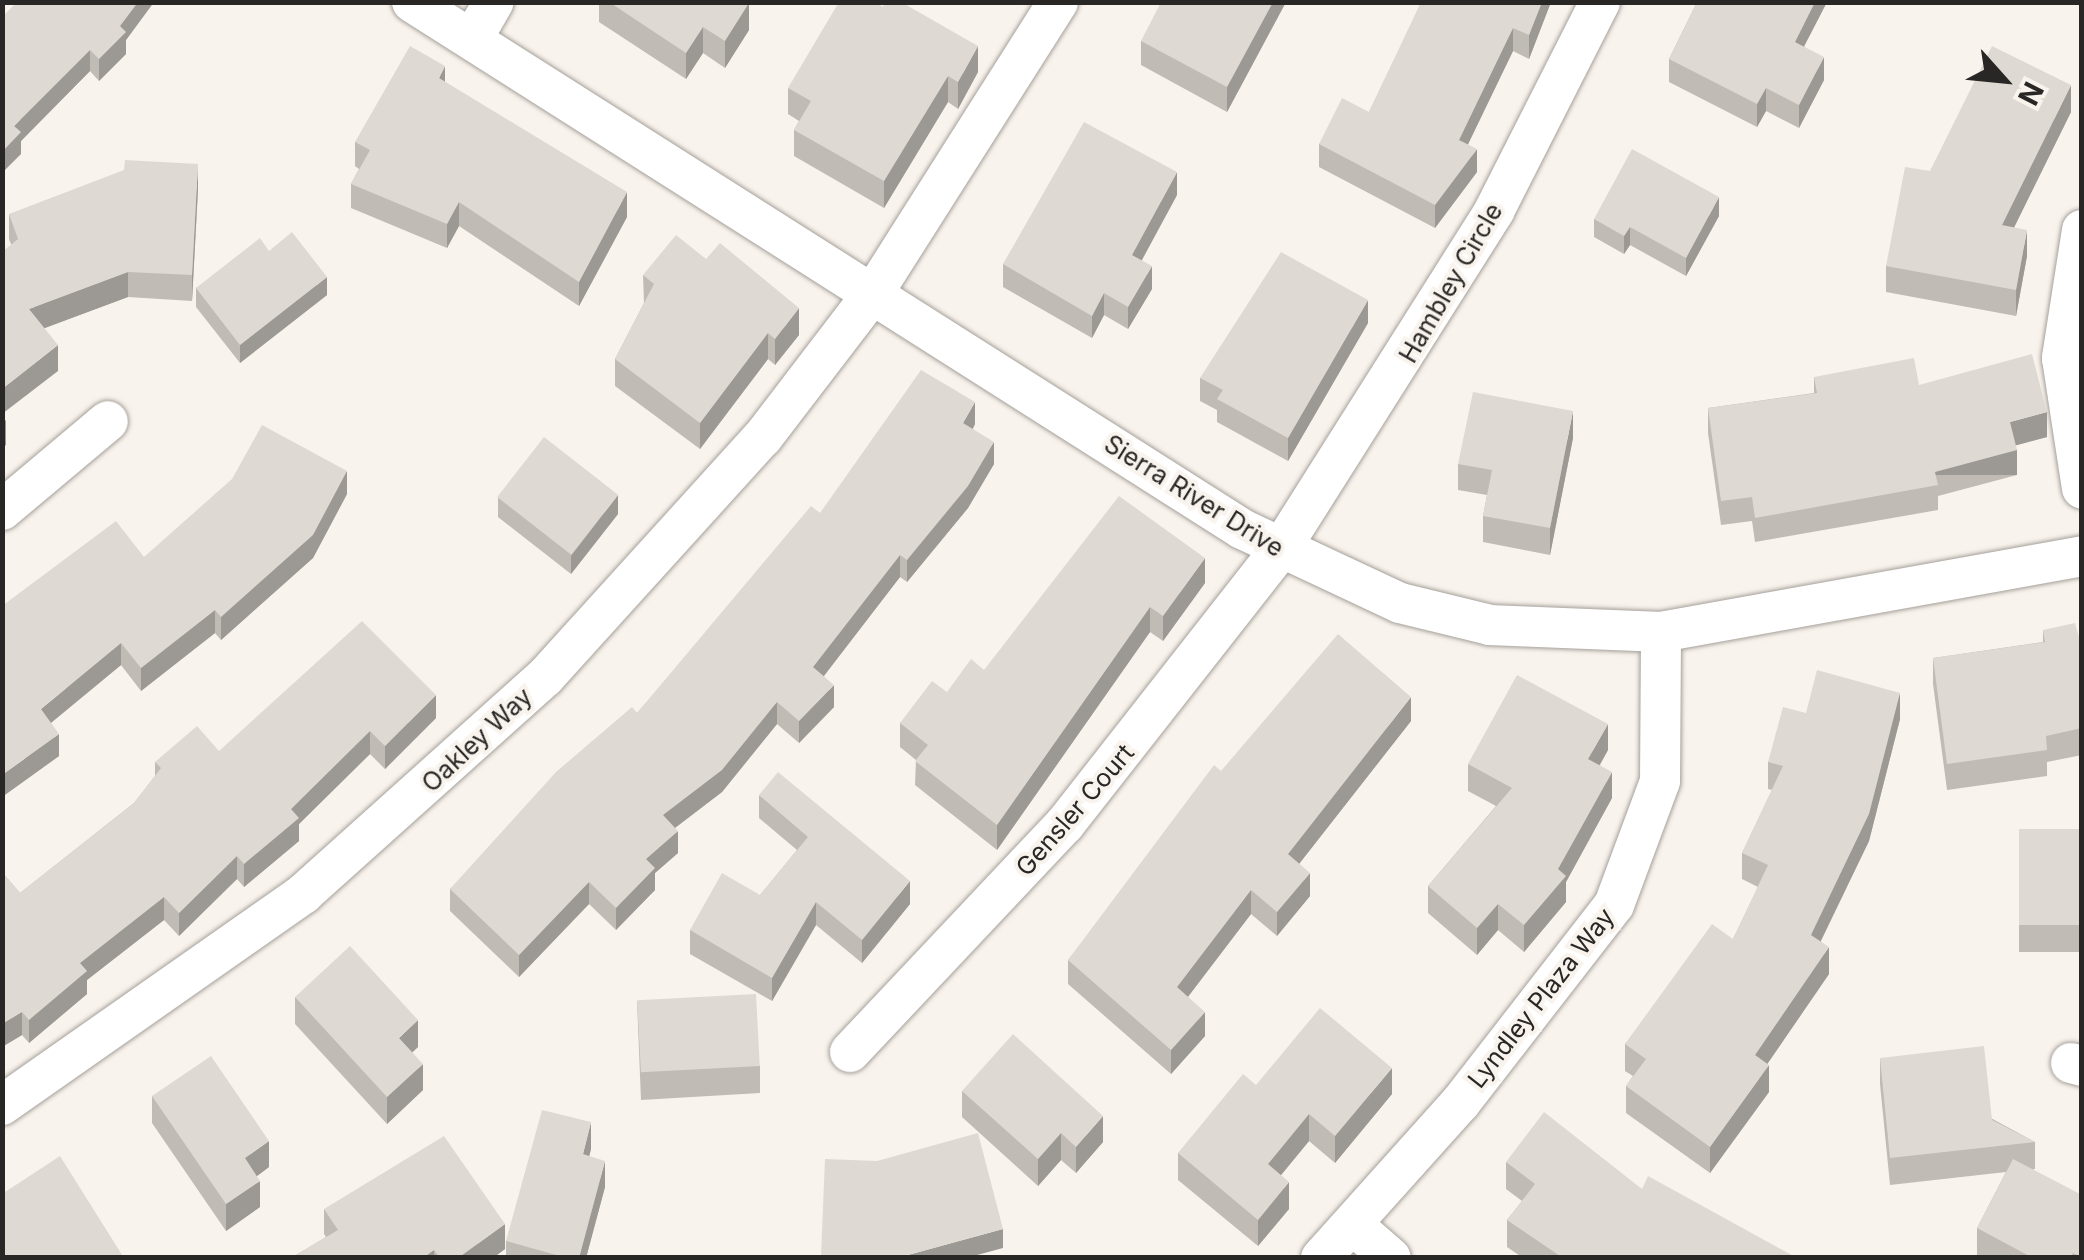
<!DOCTYPE html>
<style>
body{margin:0}
#map{position:relative;width:2084px;height:1260px;overflow:hidden;background:#f9f3ed;font-family:Inter,sans-serif}
div>[style]{position:absolute}
.roads{filter:drop-shadow(0 0 2px #a5a09a) drop-shadow(0 0 2px #a5a09a)}
.minor>*{height:40px;margin:-20px;padding:0 20px;transform-origin:20px;border-radius:20px;background:#fff}
.wall>*{inset:0;background:#c0bbb5;transform-origin:0 0}
.shaded-wall>*{inset:0;background:#9c9894;transform-origin:0 0}
.building>*{inset:0;background:#dfd9d3;transform-origin:0 0}
span{translate:-50% -50%;white-space:nowrap;text-align:center;line-height:1.15;-webkit-text-stroke:8px #f9f3ed;paint-order:stroke}
.street-label{font-size:25px;color:#292725}
.frame{position:absolute;inset:0;border:5px solid #292725;pointer-events:none}
.north{position:absolute;left:1954px;top:30px;width:100px;height:100px;-webkit-text-stroke:8px #f9f3ed;paint-order:stroke;rotate:117deg;font-size:28px;font-weight:700;line-height:40px;text-align:center;color:#292725}
.north::after{content:'';display:block;margin:auto;width:35px;height:45px;background:#292725;clip-path:polygon(50% 0,100% 100%,50% 72%,0 100%)}
</style>
<div id="map">
<div class="roads">
<div class="minor">
<i style="left:412px;top:2px;width:983px;rotate:32.41deg"></i>
<i style="left:1242px;top:529px;width:174px;rotate:25.1deg"></i>
<i style="left:1400px;top:603px;width:93px;rotate:13.7deg"></i>
<i style="left:1490px;top:625px;width:171px;rotate:2.3deg"></i>
<i style="left:1661px;top:632px;width:428px;rotate:-10.2deg"></i>
<i style="left:474px;top:36px;width:39px;rotate:-60deg"></i>
<i style="left:2082px;top:230px;width:130px;rotate:98.9deg"></i>
<i style="left:2062px;top:358px;width:132px;rotate:81.3deg"></i>
<i style="left:2px;top:510px;width:138px;rotate:-40deg"></i>
<i style="left:850px;top:1052px;width:313px;rotate:-46.7deg"></i>
<i style="left:1065px;top:824px;width:348px;rotate:-51.9deg"></i>
<i style="left:1280px;top:550px;width:401px;rotate:-57.7deg"></i>
<i style="left:1494px;top:211px;width:234px;rotate:-63.1deg"></i>
<i style="left:2071px;top:1063px;width:11px;rotate:15deg"></i>
<i style="left:2px;top:1105px;width:368px;rotate:-35deg"></i>
<i style="left:303px;top:894px;width:325px;rotate:-41.9deg"></i>
<i style="left:545px;top:677px;width:324px;rotate:-47.8deg"></i>
<i style="left:763px;top:437px;width:183px;rotate:-52.6deg"></i>
<i style="left:874px;top:292px;width:343px;rotate:-57.6deg"></i>
<i style="left:1353px;top:1225px;width:50px;rotate:41deg"></i>
<i style="left:1321px;top:1258px;width:210px;rotate:-48.1deg"></i>
<i style="left:1461px;top:1102px;width:249px;rotate:-52.2deg"></i>
<i style="left:1614px;top:905px;width:132px;rotate:-69.6deg"></i>
<i style="left:1660px;top:781px;width:149px;rotate:-89.6deg"></i>
</div>
</div>
<div class="wall">
<i style="clip-path:polygon(17px 2px,154px 2px,126px 40px,126px 54px,99px 81px,90px 71px,21px 141px,21px 154px)"></i>
<i style="clip-path:polygon(599px 2px,749px 2px,749px 30px,725px 68px,703px 53px,686px 79px,599px 22px)"></i>
<i style="clip-path:polygon(1286px 2px,1227px 112px,1141px 65px,1141px 41px)"></i>
<i style="clip-path:polygon(1418px 2px,1551px 2px,1529px 59px,1513px 51px,1468px 144px,1477px 172px,1435px 228px,1319px 167px,1319px 144px,1369px 112px,1420px 6px)"></i>
<i style="clip-path:polygon(1697px 2px,1827px 2px,1804px 46px,1824px 80px,1799px 128px,1766px 111px,1757px 127px,1669px 82px,1669px 59px)"></i>
<i style="clip-path:polygon(978px 72px,958px 109px,948px 102px,884px 208px,794px 156px,794px 130px,799px 121px,788px 114px,788px 88px)"></i>
<i style="clip-path:polygon(445px 82px,627px 217px,579px 306px,459px 226px,447px 248px,351px 208px,351px 184px,359px 169px,355px 166px,355px 142px)"></i>
<i style="clip-path:polygon(2071px 112px,2014px 227px,2027px 256px,2016px 316px,1886px 292px,1886px 266px,1930px 171px)"></i>
<i style="clip-path:polygon(198px 189px,192px 301px,128px 297px,44px 328px,58px 371px,9px 239px,9px 214px)"></i>
<i style="clip-path:polygon(1177px 195px,1142px 260px,1152px 289px,1128px 329px,1104px 315px,1092px 338px,1003px 287px,1003px 264px)"></i>
<i style="clip-path:polygon(1719px 216px,1686px 276px,1630px 245px,1624px 254px,1594px 237px,1594px 219px)"></i>
<i style="clip-path:polygon(269px 251px,327px 295px,240px 363px,196px 307px,196px 288px)"></i>
<i style="clip-path:polygon(643px 275px,799px 335px,775px 365px,768px 359px,700px 449px,615px 386px,615px 359px,644px 303px)"></i>
<i style="clip-path:polygon(1368px 323px,1288px 461px,1217px 422px,1217px 410px,1200px 401px,1200px 378px)"></i>
<i style="clip-path:polygon(1814px 377px,1919px 385px,2047px 437px,2016px 445px,2017px 475px,1938px 496px,1938px 510px,1755px 542px,1752px 521px,1721px 525px,1708px 433px,1708px 408px,1814px 393px)"></i>
<i style="clip-path:polygon(975px 424px,973px 429px,994px 464px,968px 508px,907px 582px,900px 577px,824px 676px,834px 707px,799px 743px,777px 724px,722px 792px,675px 828px,678px 853px,655px 873px,655px 890px,616px 930px,589px 904px,519px 977px,450px 911px,450px 889px,637px 713px,820px 513px)"></i>
<i style="clip-path:polygon(1573px 438px,1550px 555px,1483px 542px,1483px 516px,1487px 495px,1458px 490px,1458px 464px)"></i>
<i style="clip-path:polygon(347px 494px,313px 558px,221px 640px,215px 633px,141px 691px,121px 665px,51px 723px,59px 756px,2px 797px,144px 557px)"></i>
<i style="clip-path:polygon(498px 498px,618px 514px,571px 574px,498px 517px)"></i>
<i style="clip-path:polygon(1205px 583px,1163px 641px,1150px 632px,997px 850px,915px 785px,916px 760px,900px 747px,900px 723px,984px 670px)"></i>
<i style="clip-path:polygon(2043px 630px,2082px 648px,2082px 755px,2047px 762px,2047px 776px,1947px 790px,1933px 684px,1933px 658px,2043px 642px)"></i>
<i style="clip-path:polygon(1806px 713px,1900px 719px,1869px 841px,1821px 941px,1829px 974px,1767px 1064px,1769px 1092px,1710px 1173px,1626px 1113px,1626px 1086px,1633px 1076px,1625px 1071px,1625px 1044px,1733px 939px,1758px 887px,1742px 879px,1742px 853px,1772px 790px,1768px 789px,1768px 762px)"></i>
<i style="clip-path:polygon(436px 718px,385px 769px,370px 754px,299px 824px,299px 841px,244px 887px,237px 879px,179px 936px,164px 920px,87px 980px,87px 994px,29px 1043px,22px 1035px,2px 1047px,2px 872px,20px 893px,134px 803px,155px 776px,155px 762px)"></i>
<i style="clip-path:polygon(1411px 721px,1299px 864px,1310px 896px,1277px 936px,1251px 914px,1188px 997px,1205px 1036px,1171px 1074px,1068px 984px,1068px 960px,1221px 771px)"></i>
<i style="clip-path:polygon(1608px 750px,1600px 765px,1612px 798px,1566px 882px,1566px 902px,1524px 952px,1498px 930px,1477px 955px,1428px 913px,1428px 886px,1496px 806px,1468px 791px,1468px 764px)"></i>
<i style="clip-path:polygon(759px 795px,910px 904px,862px 963px,816px 925px,772px 1001px,690px 954px,690px 930px,760px 895px,797px 850px,759px 818px)"></i>
<i style="left:2082px;top:829px;width:123px;height:63px;rotate:90deg"></i>
<i style="clip-path:polygon(295px 997px,418px 1047px,412px 1052px,423px 1090px,387px 1124px,295px 1024px)"></i>
<i style="clip-path:polygon(637px 1001px,760px 1066px,760px 1093px,641px 1100px)"></i>
<i style="clip-path:polygon(1880px 1058px,2035px 1142px,2035px 1169px,2033px 1169px,2082px 1258px,1982px 1258px,1977px 1255px,1977px 1228px,2006px 1172px,1890px 1185px,1880px 1084px)"></i>
<i style="clip-path:polygon(1256px 1085px,1392px 1094px,1335px 1163px,1309px 1141px,1281px 1175px,1289px 1209px,1258px 1246px,1178px 1180px,1178px 1153px)"></i>
<i style="clip-path:polygon(962px 1091px,1103px 1142px,1076px 1173px,1061px 1160px,1038px 1186px,962px 1117px)"></i>
<i style="clip-path:polygon(152px 1096px,269px 1167px,257px 1176px,260px 1207px,226px 1231px,152px 1123px)"></i>
<i style="clip-path:polygon(591px 1149px,589px 1156px,605px 1187px,586px 1258px,506px 1258px,506px 1241px)"></i>
<i style="clip-path:polygon(1506px 1162px,1642px 1189px,1797px 1258px,1523px 1258px,1507px 1247px,1507px 1220px,1522px 1201px,1506px 1189px)"></i>
<i style="clip-path:polygon(324px 1209px,505px 1249px,493px 1258px,291px 1258px,326px 1237px,324px 1234px)"></i>
</div>
<div class="shaded-wall">
<i style="clip-path:polygon(138px 2px,154px 2px,126px 40px,126px 54px,99px 81px,99px 59px,120px 26px)"></i>
<i style="clip-path:polygon(738px 2px,749px 2px,746px 8px,749px 3px,749px 30px,725px 68px,725px 41px)"></i>
<i style="clip-path:polygon(1273px 2px,1286px 2px,1227px 112px,1227px 87px)"></i>
<i style="clip-path:polygon(1542px 2px,1551px 2px,1529px 59px,1529px 35px)"></i>
<i style="clip-path:polygon(1815px 2px,1827px 2px,1795px 64px,1795px 42px)"></i>
<i style="clip-path:polygon(703px 27px,703px 53px,686px 79px,686px 53px)"></i>
<i style="clip-path:polygon(1513px 28px,1513px 51px,1459px 163px,1459px 140px)"></i>
<i style="clip-path:polygon(978px 46px,978px 72px,958px 109px,958px 82px)"></i>
<i style="clip-path:polygon(90px 50px,90px 71px,21px 141px,21px 154px,2px 173px,2px 152px,14px 126px)"></i>
<i style="clip-path:polygon(1824px 57px,1824px 80px,1799px 128px,1799px 105px)"></i>
<i style="clip-path:polygon(445px 66px,445px 90px,439px 78px)"></i>
<i style="clip-path:polygon(948px 76px,948px 102px,884px 208px,884px 181px)"></i>
<i style="clip-path:polygon(2071px 85px,2071px 112px,2002px 252px,2002px 225px)"></i>
<i style="clip-path:polygon(1766px 88px,1766px 111px,1757px 127px,1757px 104px)"></i>
<i style="clip-path:polygon(1477px 149px,1477px 172px,1435px 228px,1435px 205px)"></i>
<i style="clip-path:polygon(198px 164px,198px 189px,192px 301px,192px 275px)"></i>
<i style="clip-path:polygon(1177px 172px,1177px 195px,1132px 278px,1132px 255px)"></i>
<i style="clip-path:polygon(627px 192px,627px 217px,579px 306px,579px 282px)"></i>
<i style="clip-path:polygon(1719px 197px,1719px 216px,1686px 276px,1686px 258px)"></i>
<i style="clip-path:polygon(459px 202px,459px 226px,447px 248px,447px 224px)"></i>
<i style="clip-path:polygon(1630px 227px,1630px 245px,1624px 254px,1624px 236px)"></i>
<i style="clip-path:polygon(2027px 230px,2027px 256px,2016px 316px,2016px 290px)"></i>
<i style="clip-path:polygon(1152px 266px,1152px 289px,1128px 329px,1128px 307px)"></i>
<i style="clip-path:polygon(128px 272px,128px 297px,29px 334px,29px 309px)"></i>
<i style="clip-path:polygon(327px 277px,327px 295px,240px 363px,240px 345px)"></i>
<i style="clip-path:polygon(1104px 293px,1104px 315px,1092px 338px,1092px 316px)"></i>
<i style="clip-path:polygon(1368px 300px,1368px 323px,1288px 461px,1288px 438px)"></i>
<i style="clip-path:polygon(799px 308px,799px 335px,775px 365px,775px 339px)"></i>
<i style="clip-path:polygon(768px 333px,768px 359px,700px 449px,700px 423px)"></i>
<i style="clip-path:polygon(58px 345px,58px 371px,2px 414px,2px 389px)"></i>
<i style="clip-path:polygon(975px 402px,975px 424px,963px 445px,963px 423px)"></i>
<i style="clip-path:polygon(1573px 411px,1573px 438px,1550px 555px,1550px 528px)"></i>
<i style="clip-path:polygon(2047px 412px,2047px 437px,2010px 447px,2010px 422px)"></i>
<i style="clip-path:polygon(6px 420px,6px 445px,2px 449px,2px 423px)"></i>
<i style="clip-path:polygon(994px 442px,994px 464px,968px 508px,907px 582px,907px 560px)"></i>
<i style="left:2017px;top:450px;width:25px;height:85px;rotate:90deg"></i>
<i style="clip-path:polygon(347px 471px,347px 494px,313px 558px,221px 640px,221px 617px)"></i>
<i style="clip-path:polygon(618px 495px,618px 514px,571px 574px,571px 556px)"></i>
<i style="clip-path:polygon(900px 555px,900px 577px,813px 690px,813px 667px)"></i>
<i style="clip-path:polygon(1205px 558px,1205px 583px,1163px 641px,1163px 616px)"></i>
<i style="clip-path:polygon(1150px 607px,1150px 632px,997px 850px,997px 825px)"></i>
<i style="clip-path:polygon(215px 610px,215px 633px,141px 691px,141px 668px)"></i>
<i style="clip-path:polygon(121px 643px,121px 665px,41px 731px,41px 709px)"></i>
<i style="clip-path:polygon(834px 685px,834px 707px,799px 743px,799px 721px)"></i>
<i style="clip-path:polygon(1900px 693px,1900px 719px,1869px 841px,1811px 961px,1811px 935px)"></i>
<i style="clip-path:polygon(436px 695px,436px 718px,385px 769px,385px 746px)"></i>
<i style="clip-path:polygon(1411px 697px,1411px 721px,1288px 878px,1288px 854px)"></i>
<i style="clip-path:polygon(777px 702px,777px 724px,722px 792px,663px 837px,663px 815px)"></i>
<i style="clip-path:polygon(1608px 724px,1608px 750px,1588px 785px,1588px 759px)"></i>
<i style="clip-path:polygon(370px 731px,370px 754px,299px 824px,299px 841px,244px 887px,244px 864px,291px 809px)"></i>
<i style="clip-path:polygon(59px 734px,59px 756px,2px 797px,2px 775px)"></i>
<i style="clip-path:polygon(1612px 772px,1612px 798px,1566px 882px,1566px 902px,1524px 952px,1524px 925px,1558px 869px)"></i>
<i style="clip-path:polygon(678px 831px,678px 853px,655px 873px,655px 890px,616px 930px,616px 908px,646px 859px)"></i>
<i style="clip-path:polygon(237px 856px,237px 879px,179px 936px,179px 913px)"></i>
<i style="clip-path:polygon(1310px 873px,1310px 896px,1277px 936px,1277px 912px)"></i>
<i style="clip-path:polygon(910px 881px,910px 904px,862px 963px,862px 940px)"></i>
<i style="clip-path:polygon(589px 882px,589px 904px,519px 977px,519px 955px)"></i>
<i style="clip-path:polygon(1251px 890px,1251px 914px,1177px 1011px,1177px 987px)"></i>
<i style="clip-path:polygon(164px 897px,164px 920px,87px 980px,87px 994px,29px 1043px,29px 1020px,80px 963px)"></i>
<i style="clip-path:polygon(816px 902px,816px 925px,772px 1001px,772px 978px)"></i>
<i style="clip-path:polygon(1498px 904px,1498px 930px,1477px 955px,1477px 928px)"></i>
<i style="clip-path:polygon(1829px 947px,1829px 974px,1755px 1082px,1755px 1055px)"></i>
<i style="clip-path:polygon(22px 1012px,22px 1035px,2px 1047px,2px 1024px)"></i>
<i style="clip-path:polygon(1205px 1012px,1205px 1036px,1171px 1074px,1171px 1050px)"></i>
<i style="clip-path:polygon(418px 1020px,418px 1047px,399px 1065px,399px 1038px)"></i>
<i style="clip-path:polygon(423px 1064px,423px 1090px,387px 1124px,387px 1097px)"></i>
<i style="clip-path:polygon(1769px 1065px,1769px 1092px,1710px 1173px,1710px 1147px)"></i>
<i style="clip-path:polygon(1392px 1068px,1392px 1094px,1335px 1163px,1335px 1136px)"></i>
<i style="clip-path:polygon(1309px 1114px,1309px 1141px,1268px 1191px,1268px 1164px)"></i>
<i style="clip-path:polygon(1103px 1116px,1103px 1142px,1076px 1173px,1076px 1147px)"></i>
<i style="clip-path:polygon(591px 1122px,591px 1149px,583px 1181px,583px 1154px)"></i>
<i style="clip-path:polygon(1061px 1133px,1061px 1160px,1038px 1186px,1038px 1159px)"></i>
<i style="clip-path:polygon(269px 1141px,269px 1167px,245px 1185px,245px 1158px)"></i>
<i style="clip-path:polygon(605px 1161px,605px 1187px,586px 1258px,579px 1258px)"></i>
<i style="clip-path:polygon(260px 1181px,260px 1207px,226px 1231px,226px 1204px)"></i>
<i style="clip-path:polygon(1289px 1182px,1289px 1209px,1258px 1246px,1258px 1220px)"></i>
<i style="clip-path:polygon(505px 1224px,505px 1249px,493px 1258px,458px 1258px)"></i>
<i style="clip-path:polygon(1003px 1229px,1003px 1248px,966px 1258px,897px 1258px)"></i>
<i style="clip-path:polygon(434px 1250px,434px 1258px,423px 1258px)"></i>
</div>
<div class="building">
<i style="clip-path:polygon(17px 2px,138px 2px,120px 26px,126px 32px,99px 59px,90px 50px,14px 126px,21px 132px,2px 152px,2px 17px)"></i>
<i style="clip-path:polygon(609px 2px,747px 2px,749px 3px,725px 41px,703px 27px,686px 53px)"></i>
<i style="clip-path:polygon(839px 2px,875px 2px,883px 7px,885px 2px,901px 2px,978px 46px,958px 82px,948px 76px,884px 181px,794px 130px,811px 101px,788px 88px)"></i>
<i style="clip-path:polygon(1161px 2px,1273px 2px,1227px 87px,1141px 41px)"></i>
<i style="clip-path:polygon(1421px 2px,1542px 2px,1529px 35px,1513px 28px,1459px 140px,1477px 149px,1435px 205px,1319px 144px,1342px 98px,1369px 112px)"></i>
<i style="clip-path:polygon(1697px 2px,1815px 2px,1795px 42px,1824px 57px,1799px 105px,1766px 88px,1757px 104px,1669px 59px)"></i>
<i style="clip-path:polygon(410px 46px,445px 66px,439px 78px,627px 192px,579px 282px,459px 202px,447px 224px,351px 184px,370px 150px,355px 142px)"></i>
<i style="clip-path:polygon(1992px 46px,2071px 85px,2002px 225px,2027px 230px,2016px 290px,1886px 266px,1905px 167px,1930px 171px)"></i>
<i style="clip-path:polygon(1084px 122px,1177px 172px,1132px 255px,1152px 266px,1128px 307px,1104px 293px,1092px 316px,1003px 264px)"></i>
<i style="clip-path:polygon(1632px 149px,1719px 197px,1686px 258px,1630px 227px,1624px 236px,1594px 219px)"></i>
<i style="clip-path:polygon(125px 160px,198px 164px,192px 275px,128px 272px,29px 309px,58px 345px,2px 389px,2px 252px,18px 239px,9px 214px,124px 170px)"></i>
<i style="clip-path:polygon(292px 232px,327px 277px,240px 345px,196px 288px,260px 238px,269px 251px)"></i>
<i style="clip-path:polygon(676px 235px,706px 259px,720px 243px,799px 308px,775px 339px,768px 333px,700px 423px,615px 359px,654px 284px,643px 275px)"></i>
<i style="clip-path:polygon(1281px 252px,1368px 300px,1288px 438px,1217px 399px,1223px 390px,1200px 378px)"></i>
<i style="clip-path:polygon(2032px 354px,2047px 412px,2010px 422px,2017px 450px,1935px 472px,1938px 485px,1755px 518px,1752px 497px,1721px 501px,1708px 408px,1817px 393px,1814px 377px,1914px 358px,1919px 385px)"></i>
<i style="clip-path:polygon(921px 370px,975px 402px,963px 423px,994px 442px,968px 486px,907px 560px,900px 555px,813px 667px,834px 685px,799px 721px,777px 702px,722px 770px,663px 815px,678px 831px,646px 859px,655px 868px,616px 908px,589px 882px,519px 955px,450px 889px,556px 772px,632px 707px,637px 713px,811px 506px,820px 513px)"></i>
<i style="clip-path:polygon(1473px 392px,1573px 411px,1550px 528px,1483px 516px,1492px 470px,1458px 464px)"></i>
<i style="clip-path:polygon(262px 425px,347px 471px,313px 535px,221px 617px,215px 610px,141px 668px,121px 643px,41px 709px,59px 734px,2px 775px,2px 606px,116px 521px,144px 557px,232px 479px)"></i>
<i style="left:544px;top:437px;width:94px;height:76px;rotate:38deg"></i>
<i style="clip-path:polygon(1119px 496px,1205px 558px,1163px 616px,1150px 607px,997px 825px,915px 761px,928px 745px,900px 723px,932px 681px,947px 692px,971px 659px,984px 670px)"></i>
<i style="clip-path:polygon(362px 621px,436px 695px,385px 746px,370px 731px,291px 809px,299px 818px,244px 864px,237px 856px,179px 913px,164px 897px,80px 963px,87px 971px,29px 1020px,22px 1012px,2px 1024px,2px 872px,20px 893px,134px 803px,161px 768px,155px 762px,197px 726px,219px 751px)"></i>
<i style="clip-path:polygon(2075px 623px,2082px 648px,2082px 728px,2046px 736px,2047px 750px,1947px 764px,1933px 658px,2045px 642px,2043px 630px)"></i>
<i style="clip-path:polygon(1338px 634px,1411px 697px,1288px 854px,1310px 873px,1277px 912px,1251px 890px,1177px 987px,1205px 1012px,1171px 1050px,1068px 960px,1214px 765px,1221px 771px)"></i>
<i style="clip-path:polygon(1817px 670px,1900px 693px,1869px 814px,1811px 935px,1829px 947px,1755px 1055px,1769px 1065px,1710px 1147px,1626px 1086px,1646px 1059px,1625px 1044px,1712px 924px,1733px 939px,1768px 865px,1742px 853px,1783px 766px,1768px 762px,1783px 707px,1806px 713px)"></i>
<i style="clip-path:polygon(1517px 675px,1608px 724px,1588px 759px,1612px 772px,1558px 869px,1566px 876px,1524px 925px,1498px 904px,1477px 928px,1428px 886px,1512px 788px,1468px 764px)"></i>
<i style="clip-path:polygon(778px 772px,910px 881px,862px 940px,816px 902px,772px 978px,690px 930px,722px 873px,760px 895px,808px 837px,759px 795px)"></i>
<i style="left:2082px;top:829px;width:96px;height:63px;rotate:90deg"></i>
<i style="clip-path:polygon(350px 946px,418px 1020px,399px 1038px,423px 1064px,387px 1097px,295px 997px)"></i>
<i style="left:756px;top:994px;width:72px;height:119px;rotate:87deg"></i>
<i style="clip-path:polygon(1320px 1008px,1392px 1068px,1335px 1136px,1309px 1114px,1268px 1164px,1289px 1182px,1258px 1220px,1178px 1153px,1243px 1074px,1256px 1085px)"></i>
<i style="clip-path:polygon(1013px 1034px,1103px 1116px,1076px 1147px,1061px 1133px,1038px 1159px,962px 1091px)"></i>
<i style="clip-path:polygon(1984px 1046px,1992px 1120px,2035px 1142px,1890px 1158px,1880px 1058px)"></i>
<i style="clip-path:polygon(211px 1056px,269px 1141px,245px 1158px,260px 1181px,226px 1204px,152px 1096px)"></i>
<i style="clip-path:polygon(542px 1110px,591px 1122px,583px 1154px,605px 1161px,579px 1258px,567px 1258px,506px 1241px)"></i>
<i style="clip-path:polygon(1544px 1112px,1642px 1189px,1648px 1176px,1797px 1258px,1563px 1258px,1507px 1220px,1535px 1184px,1506px 1162px)"></i>
<i style="clip-path:polygon(978px 1133px,1003px 1229px,897px 1258px,821px 1256px,825px 1159px,877px 1161px)"></i>
<i style="clip-path:polygon(444px 1136px,505px 1224px,458px 1258px,440px 1258px,434px 1250px,423px 1258px,291px 1258px,338px 1230px,324px 1209px)"></i>
<i style="clip-path:polygon(60px 1156px,124px 1258px,2px 1258px,2px 1194px)"></i>
<i style="clip-path:polygon(2013px 1159px,2082px 1195px,2082px 1257px,2073px 1253px,2070px 1258px,2033px 1258px,1977px 1228px)"></i>
</div>
<div class="street-label">
<span style="left:1451px;top:283px;rotate:-60deg">Hambley Circle</span>
<span style="left:1194px;top:496px;rotate:32deg">Sierra River Drive</span>
<span style="left:477px;top:740px;rotate:-43deg">Oakley Way</span>
<span style="left:1075px;top:810px;rotate:-49deg">Gensler Court</span>
<span style="left:1541px;top:998px;rotate:-52deg">Lyndley Plaza Way</span>
</div>
<div class="frame"></div>
<div class="north">N</div>
</div>
